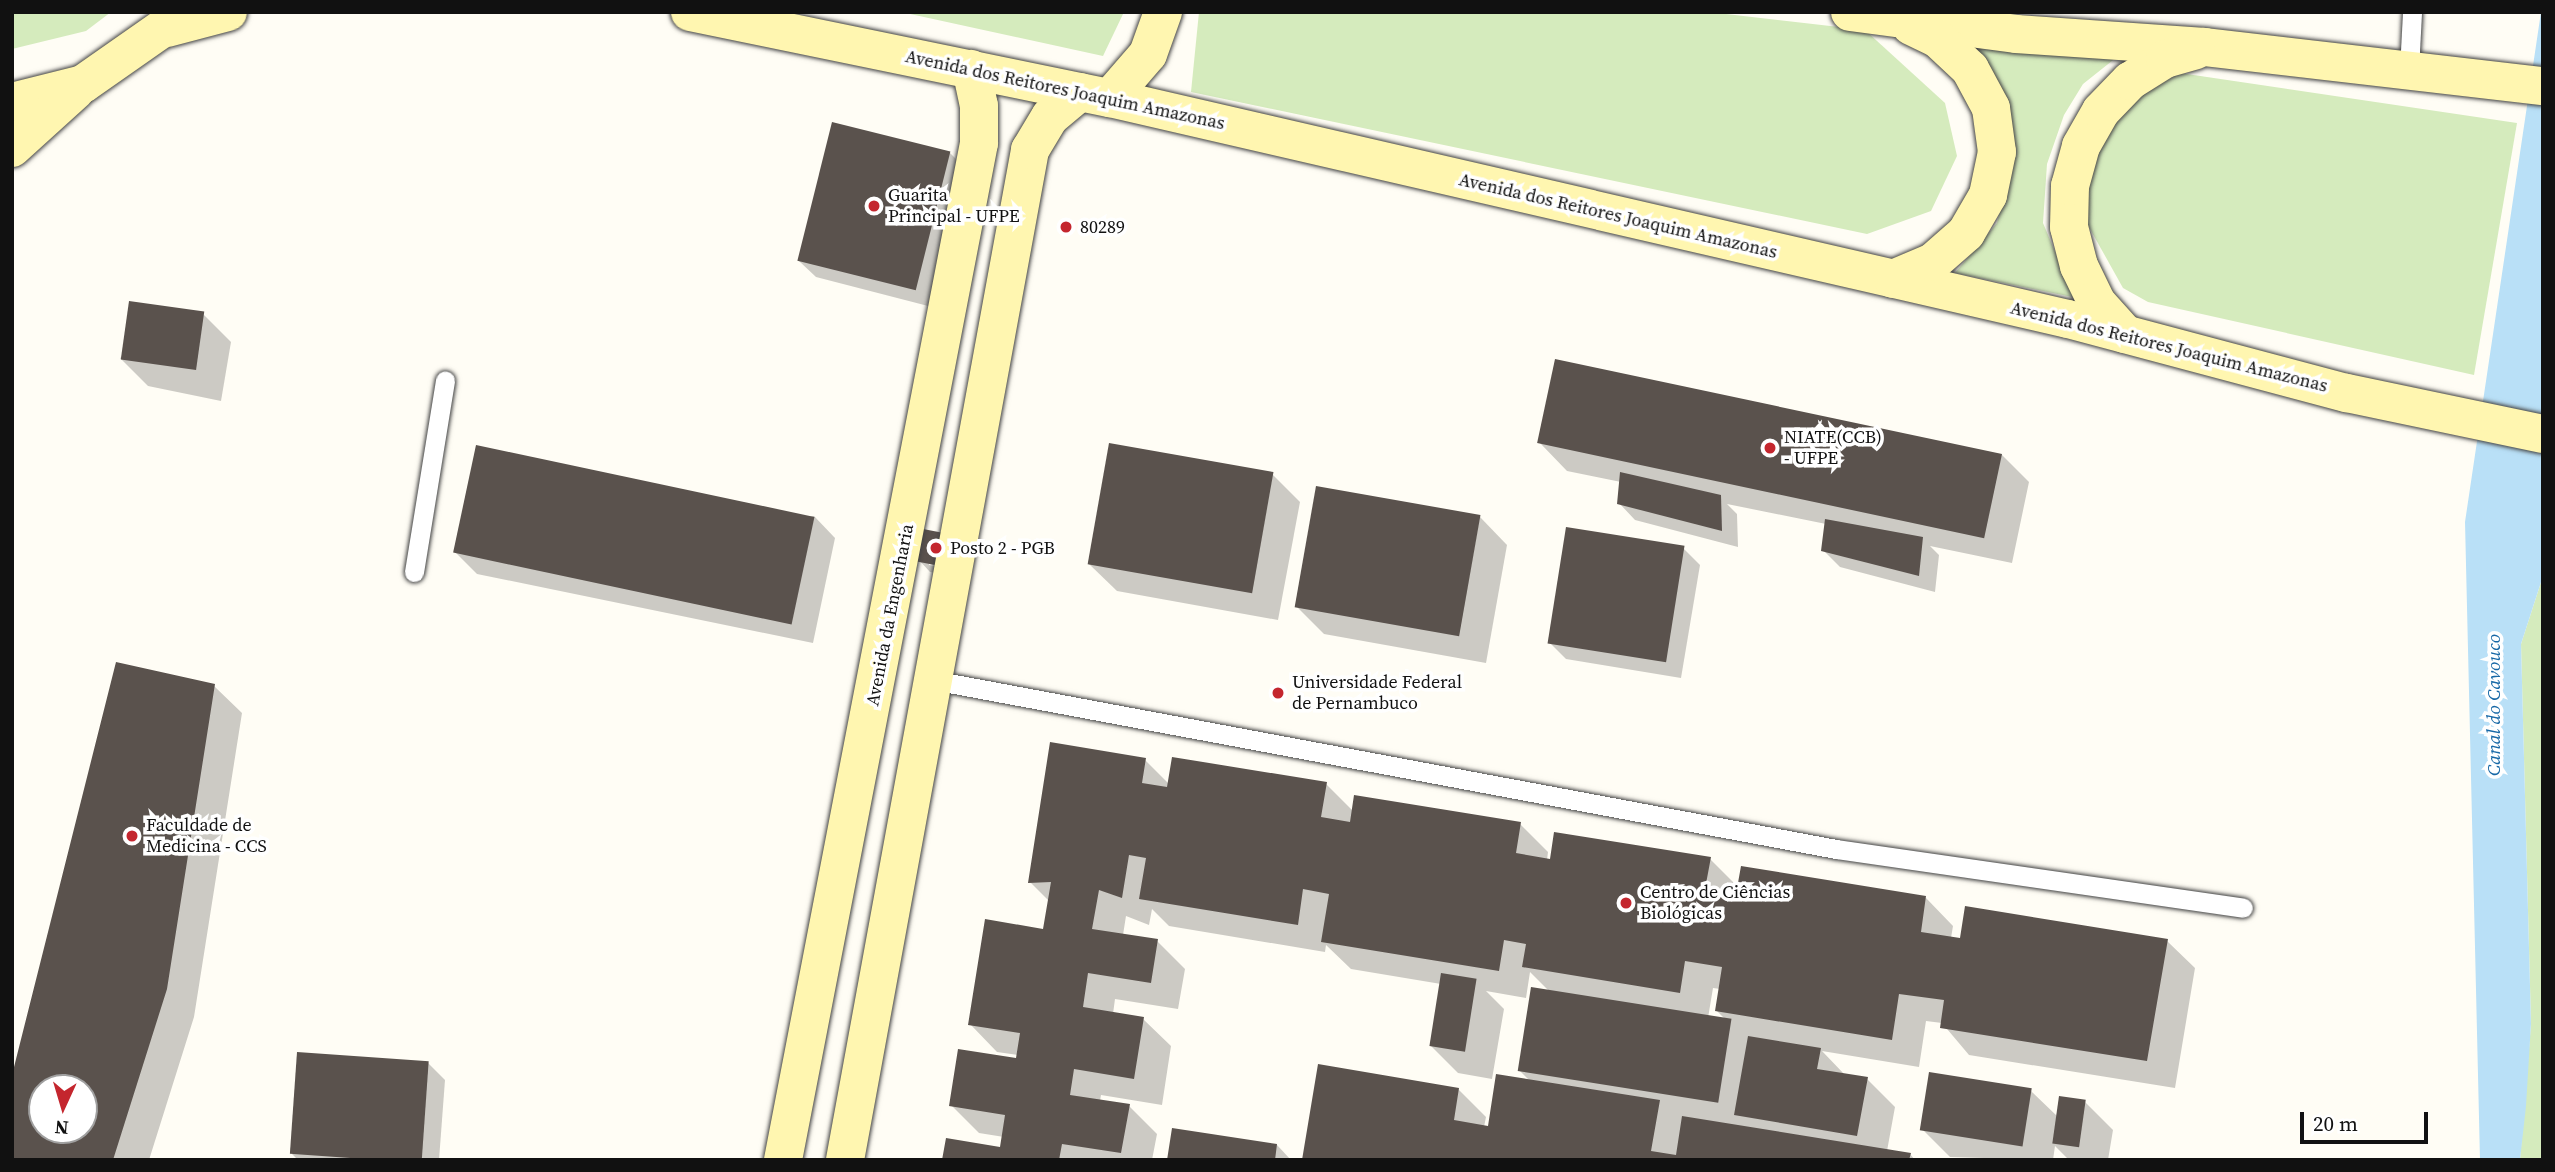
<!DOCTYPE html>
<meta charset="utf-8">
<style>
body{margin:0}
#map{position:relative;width:2555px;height:1172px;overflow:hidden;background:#fffdf5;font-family:"Source Serif 4",serif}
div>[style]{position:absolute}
.green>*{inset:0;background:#d5ebbd}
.water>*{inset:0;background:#b9e0f7}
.shadow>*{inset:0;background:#0003}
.building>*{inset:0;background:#5a524d;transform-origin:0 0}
.roads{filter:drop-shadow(0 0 2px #444) drop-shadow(0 0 2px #444)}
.lane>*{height:19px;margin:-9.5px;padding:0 9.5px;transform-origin:9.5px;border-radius:9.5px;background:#fff}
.secondary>*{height:38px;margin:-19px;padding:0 19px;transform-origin:19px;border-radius:19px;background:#fff6b0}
.dots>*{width:19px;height:19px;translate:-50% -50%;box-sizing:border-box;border:4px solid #fff;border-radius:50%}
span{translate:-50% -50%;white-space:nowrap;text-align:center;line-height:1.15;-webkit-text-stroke:7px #fff;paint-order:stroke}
.street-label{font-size:18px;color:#111}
.poi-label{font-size:18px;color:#111}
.left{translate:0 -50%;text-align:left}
.water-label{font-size:19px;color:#1768a6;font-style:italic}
.frame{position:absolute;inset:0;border:14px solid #111;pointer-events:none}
.north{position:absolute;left:28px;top:1074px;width:70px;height:70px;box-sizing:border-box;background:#fff;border:2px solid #a0a0a0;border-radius:50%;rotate:184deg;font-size:19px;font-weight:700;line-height:28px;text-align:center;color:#111}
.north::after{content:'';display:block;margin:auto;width:24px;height:32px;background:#c4262e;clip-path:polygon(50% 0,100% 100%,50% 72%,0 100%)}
.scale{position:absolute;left:2300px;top:1112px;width:128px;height:32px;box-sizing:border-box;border:4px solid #111;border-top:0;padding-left:9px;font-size:21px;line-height:24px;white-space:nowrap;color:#111;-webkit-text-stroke:5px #fff;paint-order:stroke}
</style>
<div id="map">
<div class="green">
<i style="clip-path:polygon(12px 12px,111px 12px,86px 31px,12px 49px)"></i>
<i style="clip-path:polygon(901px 12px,1124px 12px,1103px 56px)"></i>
<i style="clip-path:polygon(1199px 12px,1709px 12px,1865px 30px,1945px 103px,1957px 156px,1931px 211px,1867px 234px,1191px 92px)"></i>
<i style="clip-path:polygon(1945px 30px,2122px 53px,2083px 84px,2064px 115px,2047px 164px,2043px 223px,2061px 266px,2087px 300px,1955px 273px,1997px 223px,2008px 175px)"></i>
<i style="clip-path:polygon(2180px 73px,2517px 123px,2474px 375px,2148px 302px,2123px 288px,2085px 220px,2084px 161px,2118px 107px)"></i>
<i style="clip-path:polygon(2543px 576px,2543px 1160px,2520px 1160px,2531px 1024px,2521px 644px)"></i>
</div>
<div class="water">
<i style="clip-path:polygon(2541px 12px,2543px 576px,2521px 644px,2531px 1024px,2526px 1106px,2520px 1160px,2480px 1160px,2465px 522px)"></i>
</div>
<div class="shadow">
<i style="clip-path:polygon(950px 153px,967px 170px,932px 307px,816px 277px,799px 261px)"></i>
<i style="clip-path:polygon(203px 314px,231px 342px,221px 401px,148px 386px,120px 358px)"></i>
<i style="clip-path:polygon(1540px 443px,2001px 454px,2029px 482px,2012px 563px,1930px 546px,1939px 555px,1935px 592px,1840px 567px,1823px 550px,1826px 524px,1727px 504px,1737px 514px,1738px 547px,1635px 520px,1619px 503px,1621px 482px,1567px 471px)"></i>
<i style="clip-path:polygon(1272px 474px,1300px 502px,1278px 620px,1117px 591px,1089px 564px)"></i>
<i style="clip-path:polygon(814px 516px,835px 538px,813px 643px,477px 574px,456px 553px)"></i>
<i style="clip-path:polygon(1480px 517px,1507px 545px,1486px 663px,1324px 634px,1296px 606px)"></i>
<i style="clip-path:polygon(evenodd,924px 531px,954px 537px,965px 548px,960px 577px,930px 572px,919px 560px,924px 531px,929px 561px,958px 566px,957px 570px,929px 565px,929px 561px)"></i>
<i style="clip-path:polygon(1683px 548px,1700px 565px,1681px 678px,1566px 659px,1549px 642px)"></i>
<i style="clip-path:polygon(evenodd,214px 686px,242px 713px,194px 1017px,149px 1160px,12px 1160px,12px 1077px,214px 686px,42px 1088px,84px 1088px,84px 1130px,42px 1130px,42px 1088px)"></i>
<i style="clip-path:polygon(evenodd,1145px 760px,1169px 784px,1326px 784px,1353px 811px,1520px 824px,1548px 852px,1547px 860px,1710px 859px,1739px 888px,1926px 898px,1953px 926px,1951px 938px,2167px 941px,2195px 968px,2175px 1088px,1969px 1055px,1942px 1023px,1926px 1021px,1919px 1067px,1822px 1051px,1846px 1076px,1867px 1079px,1895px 1107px,1887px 1151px,1910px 1154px,1915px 1160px,1304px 1160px,1458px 1089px,1486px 1117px,1484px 1127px,1489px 1128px,1530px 1081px,1519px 1070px,1549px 991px,1530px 972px,1526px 998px,1486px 991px,1504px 1009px,1492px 1079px,1458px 1073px,1430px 1045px,1441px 984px,1351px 969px,1326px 945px,1325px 952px,1169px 926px,1152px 909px,1149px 925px,1126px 916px,1123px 935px,1157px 941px,1185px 969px,1178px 1009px,1115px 999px,1113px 1014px,1143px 1019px,1171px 1046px,1162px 1105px,1101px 1095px,1100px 1101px,1129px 1106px,1157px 1134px,1152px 1160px,944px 1160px,1002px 1149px,1004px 1137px,979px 1133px,951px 1105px,1017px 1060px,1018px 1055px,997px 1052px,970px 1024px,1045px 931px,1049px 901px,1030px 882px,1145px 760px,1713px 988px,1720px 989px,1717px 1011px,1727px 1021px,1708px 1018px,1713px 988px)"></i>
<i style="clip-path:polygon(428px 1063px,445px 1080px,439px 1160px,298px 1160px,292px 1154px)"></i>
<i style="clip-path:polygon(2031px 1091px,2057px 1116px,2085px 1102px,2113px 1130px,2108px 1160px,2069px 1160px,2055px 1146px,2053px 1160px,1950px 1157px,1922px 1129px)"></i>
<i style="clip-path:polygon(1277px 1145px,1291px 1160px,1169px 1160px)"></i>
</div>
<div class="building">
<i style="left:832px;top:122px;width:122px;height:143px;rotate:14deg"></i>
<i style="left:129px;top:301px;width:76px;height:59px;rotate:8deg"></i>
<i style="left:1555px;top:359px;width:457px;height:86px;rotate:12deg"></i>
<i style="left:1109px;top:443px;width:167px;height:123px;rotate:10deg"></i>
<i style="left:476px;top:445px;width:346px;height:110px;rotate:12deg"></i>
<i style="clip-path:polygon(1620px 472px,1721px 495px,1722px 531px,1617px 504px)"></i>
<i style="left:1316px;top:486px;width:167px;height:123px;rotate:10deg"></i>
<i style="clip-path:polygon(1825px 519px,1923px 537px,1919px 576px,1821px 551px)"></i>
<i style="left:1566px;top:527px;width:120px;height:118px;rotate:9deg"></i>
<i style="left:923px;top:529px;width:33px;height:33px;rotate:11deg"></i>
<i style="clip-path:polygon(evenodd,116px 662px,215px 684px,167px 989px,113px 1160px,12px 1160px,12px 1075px,116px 662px,42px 1088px,84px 1088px,84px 1130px,42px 1130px,42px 1088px)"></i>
<i style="clip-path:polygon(1050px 742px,1146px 758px,1142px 783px,1167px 787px,1172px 757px,1327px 782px,1321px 817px,1350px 822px,1354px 795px,1521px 822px,1516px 853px,1550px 859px,1554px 832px,1711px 857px,1705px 889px,1736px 894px,1741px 866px,1926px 896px,1921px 932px,1960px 938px,1965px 906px,2168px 939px,2147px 1061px,1940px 1028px,1944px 1000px,1899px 994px,1892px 1040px,1715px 1011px,1722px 967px,1685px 961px,1680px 993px,1522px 967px,1526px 944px,1504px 940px,1499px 971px,1321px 942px,1329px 894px,1303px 889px,1298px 925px,1139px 899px,1146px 858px,1129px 855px,1122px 898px,1099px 890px,1092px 929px,1158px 939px,1151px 983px,1088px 973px,1083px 1007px,1144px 1017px,1134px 1079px,1074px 1069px,1070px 1095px,1130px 1104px,1121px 1153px,1062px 1144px,1059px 1160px,942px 1160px,946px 1138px,1000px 1147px,1005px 1115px,949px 1106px,958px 1049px,1016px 1058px,1020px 1033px,968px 1025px,985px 919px,1043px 929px,1051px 882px,1028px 883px)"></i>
<i style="left:1441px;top:973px;width:36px;height:74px;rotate:9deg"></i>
<i style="left:1531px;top:987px;width:203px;height:85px;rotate:9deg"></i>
<i style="clip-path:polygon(1748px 1036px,1821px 1048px,1817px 1069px,1868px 1077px,1857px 1136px,1734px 1115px)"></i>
<i style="left:297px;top:1052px;width:132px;height:102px;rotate:4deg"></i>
<i style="clip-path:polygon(1318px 1064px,1459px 1088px,1454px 1120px,1488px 1126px,1496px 1074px,1660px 1100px,1651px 1151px,1676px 1155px,1682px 1116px,1911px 1153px,1909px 1160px,1302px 1160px)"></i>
<i style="left:1929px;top:1072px;width:104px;height:59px;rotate:9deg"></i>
<i style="left:2059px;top:1096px;width:27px;height:48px;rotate:8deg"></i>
<i style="clip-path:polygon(1172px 1128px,1277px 1144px,1275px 1160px,1167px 1160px)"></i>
</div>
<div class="roads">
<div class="lane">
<i style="left:2409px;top:70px;width:58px;rotate:-87deg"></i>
<i style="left:414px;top:572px;width:194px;rotate:-80.8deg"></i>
<i style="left:933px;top:680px;width:919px;rotate:10.6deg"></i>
<i style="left:1836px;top:849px;width:411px;rotate:8.2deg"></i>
</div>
<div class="secondary">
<i style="left:690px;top:12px;width:429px;rotate:11.6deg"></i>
<i style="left:1110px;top:98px;width:983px;rotate:12.99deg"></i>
<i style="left:2068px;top:319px;width:289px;rotate:14.9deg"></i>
<i style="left:2347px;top:393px;width:200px;rotate:11.8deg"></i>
<i style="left:1850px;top:12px;width:167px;rotate:7.5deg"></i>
<i style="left:2016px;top:34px;width:189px;rotate:3.9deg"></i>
<i style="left:2205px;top:47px;width:340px;rotate:6.6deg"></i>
<i style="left:167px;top:28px;width:63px;rotate:-14.7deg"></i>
<i style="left:1110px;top:98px;width:58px;rotate:-49.2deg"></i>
<i style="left:1148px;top:54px;width:45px;rotate:-70.3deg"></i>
<i style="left:12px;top:102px;width:73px;rotate:-14.2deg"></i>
<i style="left:83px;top:84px;width:126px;rotate:-35deg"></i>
<i style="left:12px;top:148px;width:86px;rotate:-42.2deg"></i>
<i style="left:1893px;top:279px;width:43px;rotate:-23deg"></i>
<i style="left:1933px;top:262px;width:44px;rotate:-41.3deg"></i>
<i style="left:1966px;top:233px;width:44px;rotate:-59.9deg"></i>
<i style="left:1988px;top:195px;width:44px;rotate:-78.2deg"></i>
<i style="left:1997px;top:152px;width:44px;rotate:-97.8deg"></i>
<i style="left:1991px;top:108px;width:44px;rotate:-118.3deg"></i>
<i style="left:1970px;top:69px;width:44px;rotate:-136.8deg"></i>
<i style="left:1938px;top:39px;width:30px;rotate:-154deg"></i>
<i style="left:2125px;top:334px;width:42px;rotate:-132.1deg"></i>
<i style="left:2097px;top:303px;width:41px;rotate:-115.9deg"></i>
<i style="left:2079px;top:266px;width:40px;rotate:-104.4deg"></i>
<i style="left:2069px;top:227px;width:41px;rotate:-88.6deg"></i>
<i style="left:2070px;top:186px;width:41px;rotate:-74.6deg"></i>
<i style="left:2081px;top:146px;width:40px;rotate:-60.3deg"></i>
<i style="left:2101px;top:111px;width:42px;rotate:-46deg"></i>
<i style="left:2130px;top:81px;width:41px;rotate:-32.2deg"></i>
<i style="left:2165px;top:59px;width:32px;rotate:-16deg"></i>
<i style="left:783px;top:1160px;width:1036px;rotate:-79.09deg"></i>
<i style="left:979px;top:143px;width:37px;rotate:-90deg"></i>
<i style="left:979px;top:106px;width:38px;rotate:-102deg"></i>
<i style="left:845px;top:1160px;width:1027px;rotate:-79.62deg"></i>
<i style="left:1030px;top:150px;width:39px;rotate:-59deg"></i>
<i style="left:1050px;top:117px;width:39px;rotate:-40deg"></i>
</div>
</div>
<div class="dots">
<i style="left:874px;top:206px;background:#c4262e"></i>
<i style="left:1066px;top:227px;background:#c4262e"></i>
<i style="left:1770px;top:448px;background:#c4262e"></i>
<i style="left:936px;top:548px;background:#c4262e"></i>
<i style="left:1278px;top:693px;background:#c4262e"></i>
<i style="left:132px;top:836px;background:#c4262e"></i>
<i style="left:1626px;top:903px;background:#c4262e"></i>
</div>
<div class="street-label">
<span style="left:1065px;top:90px;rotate:12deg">Avenida dos Reitores Joaquim Amazonas</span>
<span style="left:1618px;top:216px;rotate:13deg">Avenida dos Reitores Joaquim Amazonas</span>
<span style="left:2169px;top:347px;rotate:14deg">Avenida dos Reitores Joaquim Amazonas</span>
<span style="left:890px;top:615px;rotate:-79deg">Avenida da Engenharia</span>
</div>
<div class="poi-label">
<span class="left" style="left:888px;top:206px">Guarita<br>Principal - UFPE</span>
<span class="left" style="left:1080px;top:227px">80289</span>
<span class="left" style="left:1784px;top:448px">NIATE(CCB)<br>- UFPE</span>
<span class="left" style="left:950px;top:548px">Posto 2 - PGB</span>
<span class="left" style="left:1292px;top:693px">Universidade Federal<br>de Pernambuco</span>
<span class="left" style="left:146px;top:836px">Faculdade de<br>Medicina - CCS</span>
<span class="left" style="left:1640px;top:903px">Centro de Ciências<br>Biológicas</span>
</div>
<div class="water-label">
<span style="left:2494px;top:705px;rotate:-90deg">Canal do Cavouco</span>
</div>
<div class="frame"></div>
<div class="north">N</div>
<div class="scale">20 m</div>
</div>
